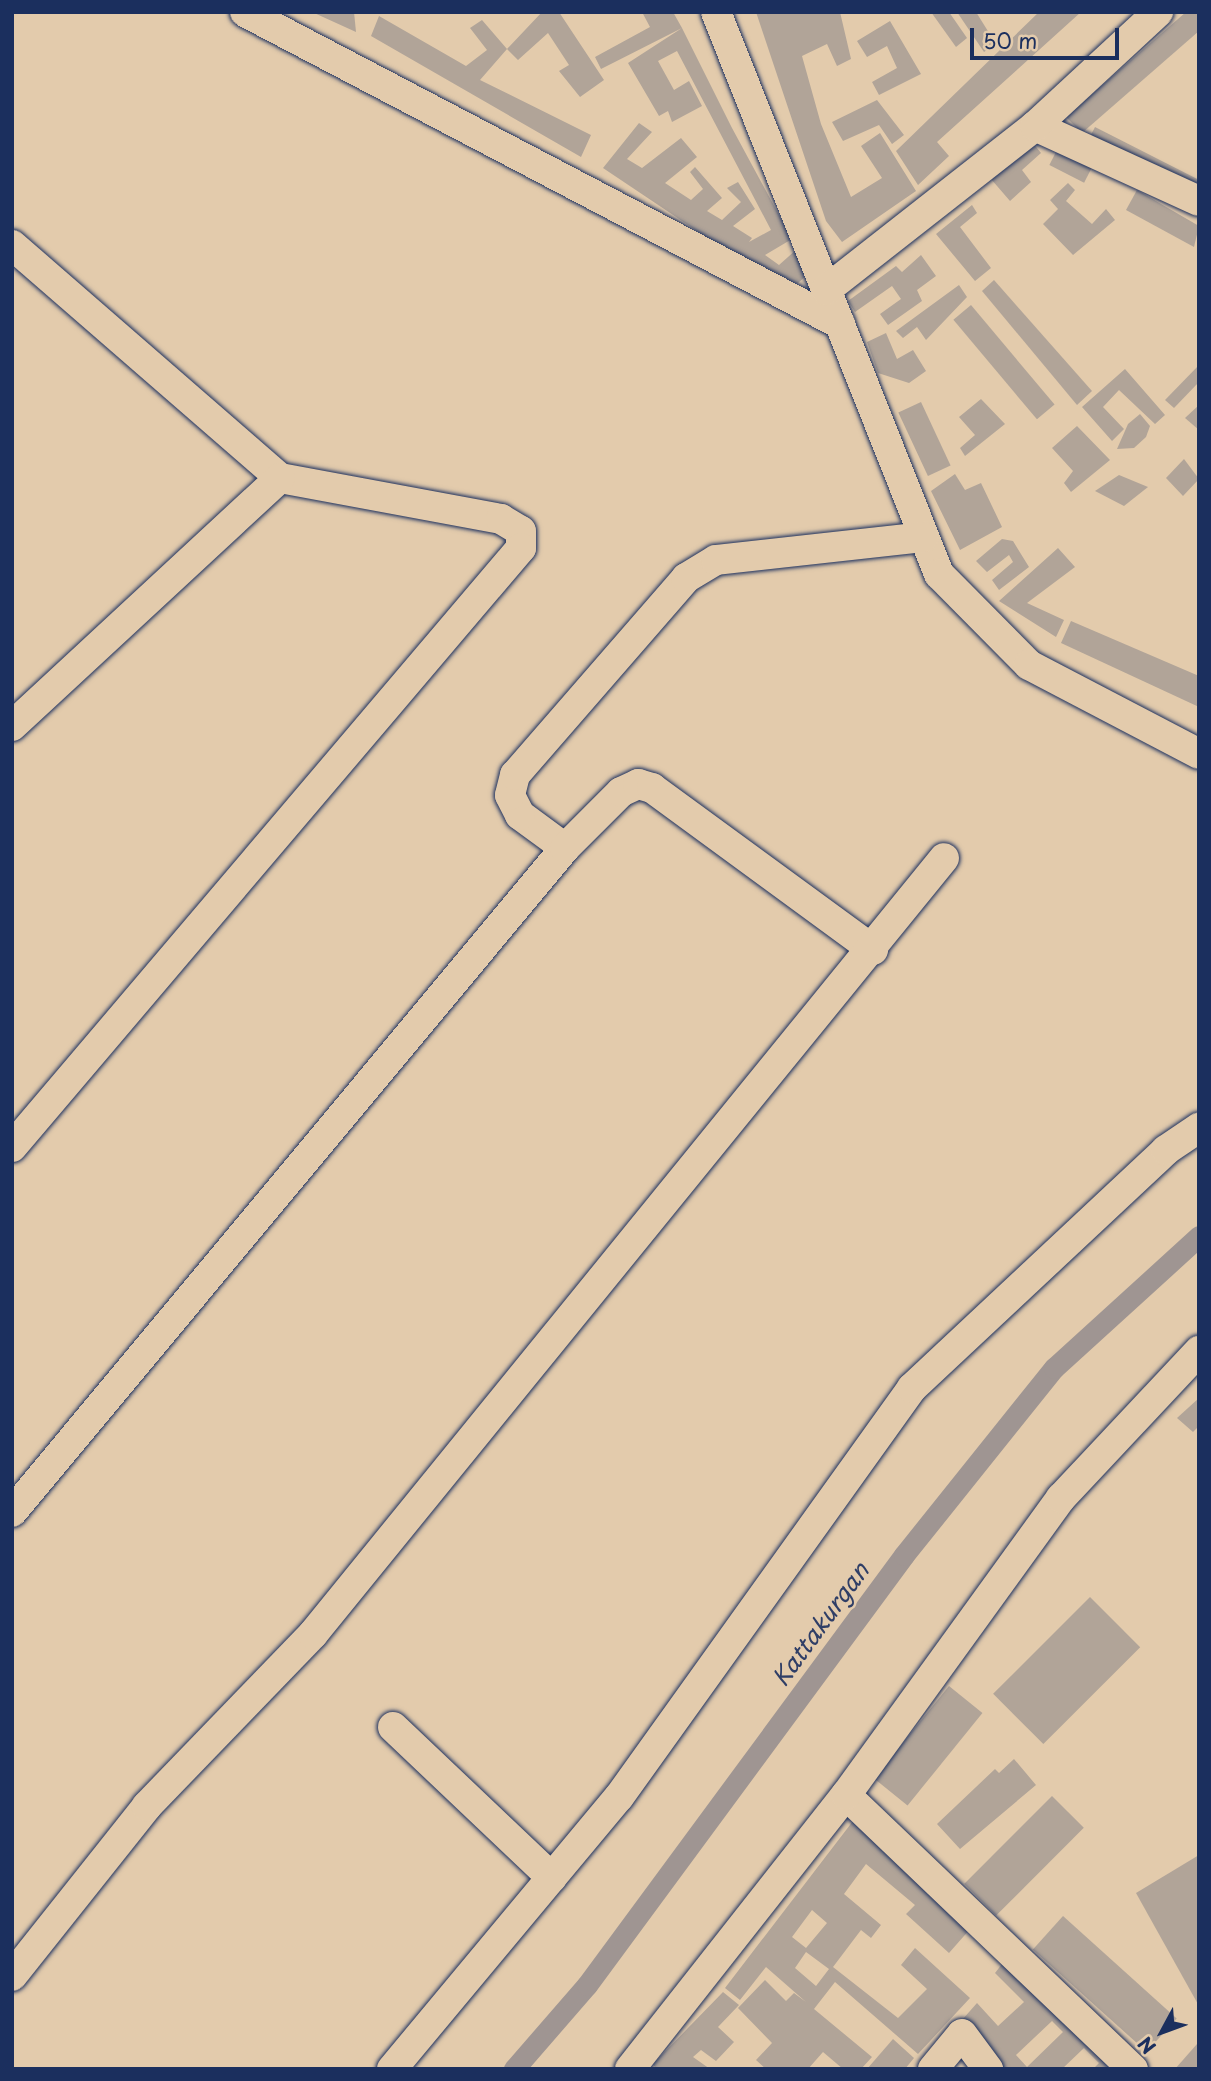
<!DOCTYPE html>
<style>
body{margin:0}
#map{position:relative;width:1211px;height:2081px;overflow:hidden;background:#e3cbac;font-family:"Playpen Sans",sans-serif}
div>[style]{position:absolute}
.canal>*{height:21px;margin:-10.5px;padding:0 10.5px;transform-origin:10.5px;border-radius:10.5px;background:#9f9592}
.building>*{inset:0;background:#b1a498;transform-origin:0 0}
.roads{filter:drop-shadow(0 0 2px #1b2f5e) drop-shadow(0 0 2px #1b2f5e)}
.minor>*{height:30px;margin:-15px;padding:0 15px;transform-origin:15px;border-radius:15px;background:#e3cbac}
span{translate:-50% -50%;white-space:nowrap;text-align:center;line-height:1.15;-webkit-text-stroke:5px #e3cbac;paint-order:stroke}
.water-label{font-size:24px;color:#2f3e66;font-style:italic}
.frame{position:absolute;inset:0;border:14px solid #1b2f5e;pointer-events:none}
.north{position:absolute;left:1127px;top:1997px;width:70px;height:70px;-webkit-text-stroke:5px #e3cbac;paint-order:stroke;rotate:229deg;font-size:19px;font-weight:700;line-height:28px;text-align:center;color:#1b2f5e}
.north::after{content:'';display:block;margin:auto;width:24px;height:32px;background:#1b2f5e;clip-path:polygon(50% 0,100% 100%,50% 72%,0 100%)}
.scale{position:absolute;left:970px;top:28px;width:149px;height:32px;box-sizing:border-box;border:4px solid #1b2f5e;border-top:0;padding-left:9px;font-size:21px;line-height:24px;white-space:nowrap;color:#1b2f5e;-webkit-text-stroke:5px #e3cbac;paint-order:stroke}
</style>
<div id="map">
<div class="canal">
<i style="left:514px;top:2069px;width:111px;rotate:-49deg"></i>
<i style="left:587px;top:1985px;width:534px;rotate:-53.6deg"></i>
<i style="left:904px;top:1555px;width:240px;rotate:-51.3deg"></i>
<i style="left:1054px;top:1368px;width:196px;rotate:-42.3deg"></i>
</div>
<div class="building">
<i style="clip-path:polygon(312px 12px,354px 12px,356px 32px)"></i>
<i style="clip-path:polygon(542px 12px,559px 12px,604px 80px,580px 97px,559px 71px,569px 65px,548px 33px,518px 60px,507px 49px,480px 80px,591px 135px,581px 157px,371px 36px,379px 16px,466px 66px,487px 50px,470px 28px,482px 20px,507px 49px)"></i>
<i style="clip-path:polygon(642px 12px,673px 12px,682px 28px,732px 128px,792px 239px,765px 255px,779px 265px,797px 249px,808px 274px,788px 292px,603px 168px,639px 123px,652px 132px,627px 159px,642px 168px,681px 138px,697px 157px,665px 183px,691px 200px,703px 189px,690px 172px,695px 167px,722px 198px,707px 211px,722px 220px,741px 202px,727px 188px,738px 182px,755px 209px,733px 226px,752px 238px,749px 242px,771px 230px,677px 51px,658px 61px,674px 90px,689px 81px,702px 106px,672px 122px,668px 111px,659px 116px,628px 63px,682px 28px,601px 69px,595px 57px,650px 27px)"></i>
<i style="clip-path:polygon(756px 12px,840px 12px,851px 59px,837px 66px,827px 44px,802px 56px,821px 124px,851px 197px,882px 178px,861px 146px,880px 133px,916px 191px,842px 242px,826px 221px)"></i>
<i style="clip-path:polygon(931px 12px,949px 12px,967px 38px,956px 47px)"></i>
<i style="clip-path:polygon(957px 12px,976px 12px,996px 44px,984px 52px)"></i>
<i style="clip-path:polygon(1039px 12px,1081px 12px,937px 142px,949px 156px,918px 185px,896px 151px)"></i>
<i style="clip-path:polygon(1186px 12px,1199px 12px,1199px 31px,1082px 133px,1066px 117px)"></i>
<i style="clip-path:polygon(890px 21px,921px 74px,879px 95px,872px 82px,897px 68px,887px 46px,867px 57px,857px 41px)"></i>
<i style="clip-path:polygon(877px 100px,904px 135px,892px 144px,879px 125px,843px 141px,832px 122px)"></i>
<i style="left:1095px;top:127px;width:117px;height:16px;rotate:27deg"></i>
<i style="clip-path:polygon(1032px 142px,1041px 153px,1022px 170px,1031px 182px,1010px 201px,991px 179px)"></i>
<i style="left:1058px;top:148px;width:39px;height:19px;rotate:27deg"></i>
<i style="clip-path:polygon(1068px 183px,1075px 190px,1066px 201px,1092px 224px,1106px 209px,1115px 220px,1073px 255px,1043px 224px,1058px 209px,1050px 200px)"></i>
<i style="clip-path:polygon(1137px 190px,1199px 226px,1194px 247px,1126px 210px)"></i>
<i style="clip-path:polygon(972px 205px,977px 213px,960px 227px,991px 268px,975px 281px,936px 234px)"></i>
<i style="clip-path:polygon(921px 255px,936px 276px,917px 290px,922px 301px,888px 325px,880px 314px,901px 299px,892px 286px,855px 312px,848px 301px,896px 266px,902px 272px)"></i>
<i style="clip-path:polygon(994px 280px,1092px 391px,1077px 405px,982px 291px)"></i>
<i style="clip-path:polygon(959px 285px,967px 297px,926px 340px,917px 327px,903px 338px,896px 331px)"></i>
<i style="left:971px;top:305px;width:130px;height:23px;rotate:50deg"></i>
<i style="clip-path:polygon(886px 333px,897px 359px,913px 350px,926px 371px,909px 383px,878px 373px,867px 342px)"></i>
<i style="clip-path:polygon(1199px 365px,1199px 382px,1174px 408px,1165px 400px)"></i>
<i style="clip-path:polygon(1125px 369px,1165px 415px,1155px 424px,1119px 390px,1103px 407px,1124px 429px,1112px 441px,1082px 407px)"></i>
<i style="clip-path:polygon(981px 399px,1005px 424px,965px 456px,960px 448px,975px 435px,959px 417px)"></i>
<i style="left:921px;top:402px;width:70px;height:25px;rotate:65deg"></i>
<i style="clip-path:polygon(1199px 405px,1199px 430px,1185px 418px)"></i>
<i style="clip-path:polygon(1140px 414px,1150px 426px,1146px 437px,1134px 448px,1117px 449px,1128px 424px)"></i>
<i style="clip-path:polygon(1077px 426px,1110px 460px,1071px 492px,1064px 483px,1073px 471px,1052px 448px)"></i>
<i style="clip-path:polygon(1184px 459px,1199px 479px,1183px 496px,1166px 478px)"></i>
<i style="clip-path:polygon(955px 474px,965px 490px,981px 483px,1002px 527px,960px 550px,931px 491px)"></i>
<i style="clip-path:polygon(1119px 475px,1148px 487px,1124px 506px,1095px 491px)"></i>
<i style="clip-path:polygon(1002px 539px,1013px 541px,1029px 567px,999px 590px,992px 580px,1013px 562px,1009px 555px,987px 572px,976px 561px)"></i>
<i style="clip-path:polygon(1058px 548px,1075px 567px,1027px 603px,1064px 620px,1056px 637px,999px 601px)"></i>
<i style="clip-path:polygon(1071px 621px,1199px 676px,1199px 707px,1061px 643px)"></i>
<i style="clip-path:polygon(1199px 1398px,1199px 1426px,1193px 1432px,1177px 1418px)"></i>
<i style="left:1090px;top:1597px;width:71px;height:137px;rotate:45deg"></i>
<i style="left:949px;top:1686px;width:43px;height:119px;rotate:39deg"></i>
<i style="clip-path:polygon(1014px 1759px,1036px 1785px,960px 1849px,937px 1824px,995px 1769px,999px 1773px)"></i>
<i style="left:1052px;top:1796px;width:45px;height:124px;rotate:45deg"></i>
<i style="clip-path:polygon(evenodd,853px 1821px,971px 1928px,949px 1953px,906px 1914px,915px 1905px,866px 1864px,844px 1894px,881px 1925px,871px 1938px,861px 1930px,833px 1967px,898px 2018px,927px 1989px,901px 1965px,915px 1948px,970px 1998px,918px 2054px,835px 1982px,814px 2009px,872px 2057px,861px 2069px,843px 2069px,823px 2052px,808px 2069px,766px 2069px,756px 2060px,772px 2043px,738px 2008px,765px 1980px,786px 2001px,794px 1993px,806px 2002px,766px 1967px,740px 2000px,725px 1988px,853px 1821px,812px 1910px,827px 1923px,806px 1948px,792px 1937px,812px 1910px,853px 1821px,806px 1952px,829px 1969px,816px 1986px,795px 1968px,806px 1952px)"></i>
<i style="clip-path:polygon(1199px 1855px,1199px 2006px,1136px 1893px)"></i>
<i style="left:1063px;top:1916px;width:153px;height:45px;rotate:42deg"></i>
<i style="clip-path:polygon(evenodd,1006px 1959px,1115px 2069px,1093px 2069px,1099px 2063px,1084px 2048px,1062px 2069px,1004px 2069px,962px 2020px,977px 2003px,998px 2026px,1024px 2002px,995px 1973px,1006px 1959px,1052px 2021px,1063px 2032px,1027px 2067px,1016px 2055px,1052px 2021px)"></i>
<i style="clip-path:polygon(723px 1992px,739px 2005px,718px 2027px,734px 2042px,716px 2061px,701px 2050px,693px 2057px,710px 2069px,656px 2069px,653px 2064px)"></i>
<i style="clip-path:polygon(893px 2039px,914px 2058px,905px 2069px,867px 2069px)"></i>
<i style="clip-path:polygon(1197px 2044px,1199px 2069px,1175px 2069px)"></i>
</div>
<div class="roads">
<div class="minor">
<i style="left:245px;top:12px;width:672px;rotate:27.67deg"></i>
<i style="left:716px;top:12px;width:605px;rotate:68.36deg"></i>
<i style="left:939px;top:574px;width:128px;rotate:45.3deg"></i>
<i style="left:1029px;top:665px;width:192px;rotate:27.6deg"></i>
<i style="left:1035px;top:126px;width:180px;rotate:24.6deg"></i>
<i style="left:12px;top:245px;width:355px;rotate:41deg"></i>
<i style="left:280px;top:478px;width:225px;rotate:10.5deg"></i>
<i style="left:501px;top:519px;width:23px;rotate:31deg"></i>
<i style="left:521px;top:531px;width:17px;rotate:90deg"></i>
<i style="left:521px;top:548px;width:786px;rotate:130.36deg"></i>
<i style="left:826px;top:290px;width:266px;rotate:-38.1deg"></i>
<i style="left:1035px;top:126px;width:168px;rotate:-42.8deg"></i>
<i style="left:12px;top:726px;width:365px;rotate:-42.8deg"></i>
<i style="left:565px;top:848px;width:56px;rotate:-143.7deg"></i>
<i style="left:520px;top:815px;width:22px;rotate:-117deg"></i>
<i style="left:510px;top:795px;width:21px;rotate:-76deg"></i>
<i style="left:515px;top:775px;width:261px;rotate:-49deg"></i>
<i style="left:686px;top:578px;width:35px;rotate:-31deg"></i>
<i style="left:716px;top:560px;width:209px;rotate:-6.3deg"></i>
<i style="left:12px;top:1512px;width:864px;rotate:-50.21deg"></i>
<i style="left:565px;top:848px;width:79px;rotate:-45deg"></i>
<i style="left:621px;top:792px;width:19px;rotate:-25deg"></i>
<i style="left:638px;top:784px;width:15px;rotate:16deg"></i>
<i style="left:652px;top:788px;width:274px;rotate:36.2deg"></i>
<i style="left:393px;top:1727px;width:219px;rotate:43.5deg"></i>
<i style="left:846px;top:1795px;width:397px;rotate:43.7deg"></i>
<i style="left:12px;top:1976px;width:217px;rotate:-51.5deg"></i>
<i style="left:147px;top:1806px;width:239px;rotate:-46deg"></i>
<i style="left:313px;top:1634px;width:1000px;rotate:-50.88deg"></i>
<i style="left:392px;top:2069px;width:354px;rotate:-50.2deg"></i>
<i style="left:619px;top:1797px;width:503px;rotate:-54.38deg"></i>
<i style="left:912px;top:1388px;width:348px;rotate:-43.1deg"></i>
<i style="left:1166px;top:1150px;width:40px;rotate:-34deg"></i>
<i style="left:630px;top:2069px;width:349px;rotate:-51.8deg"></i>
<i style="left:846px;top:1795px;width:367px;rotate:-54.1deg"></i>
<i style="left:1061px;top:1498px;width:202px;rotate:-46.8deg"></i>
<i style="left:933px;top:2069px;width:45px;rotate:-50.4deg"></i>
<i style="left:962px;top:2034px;width:44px;rotate:53.4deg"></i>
</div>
</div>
<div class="water-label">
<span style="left:820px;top:1624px;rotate:-54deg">Kattakurgan</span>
</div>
<div class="frame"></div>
<div class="north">N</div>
<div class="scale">50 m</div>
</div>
